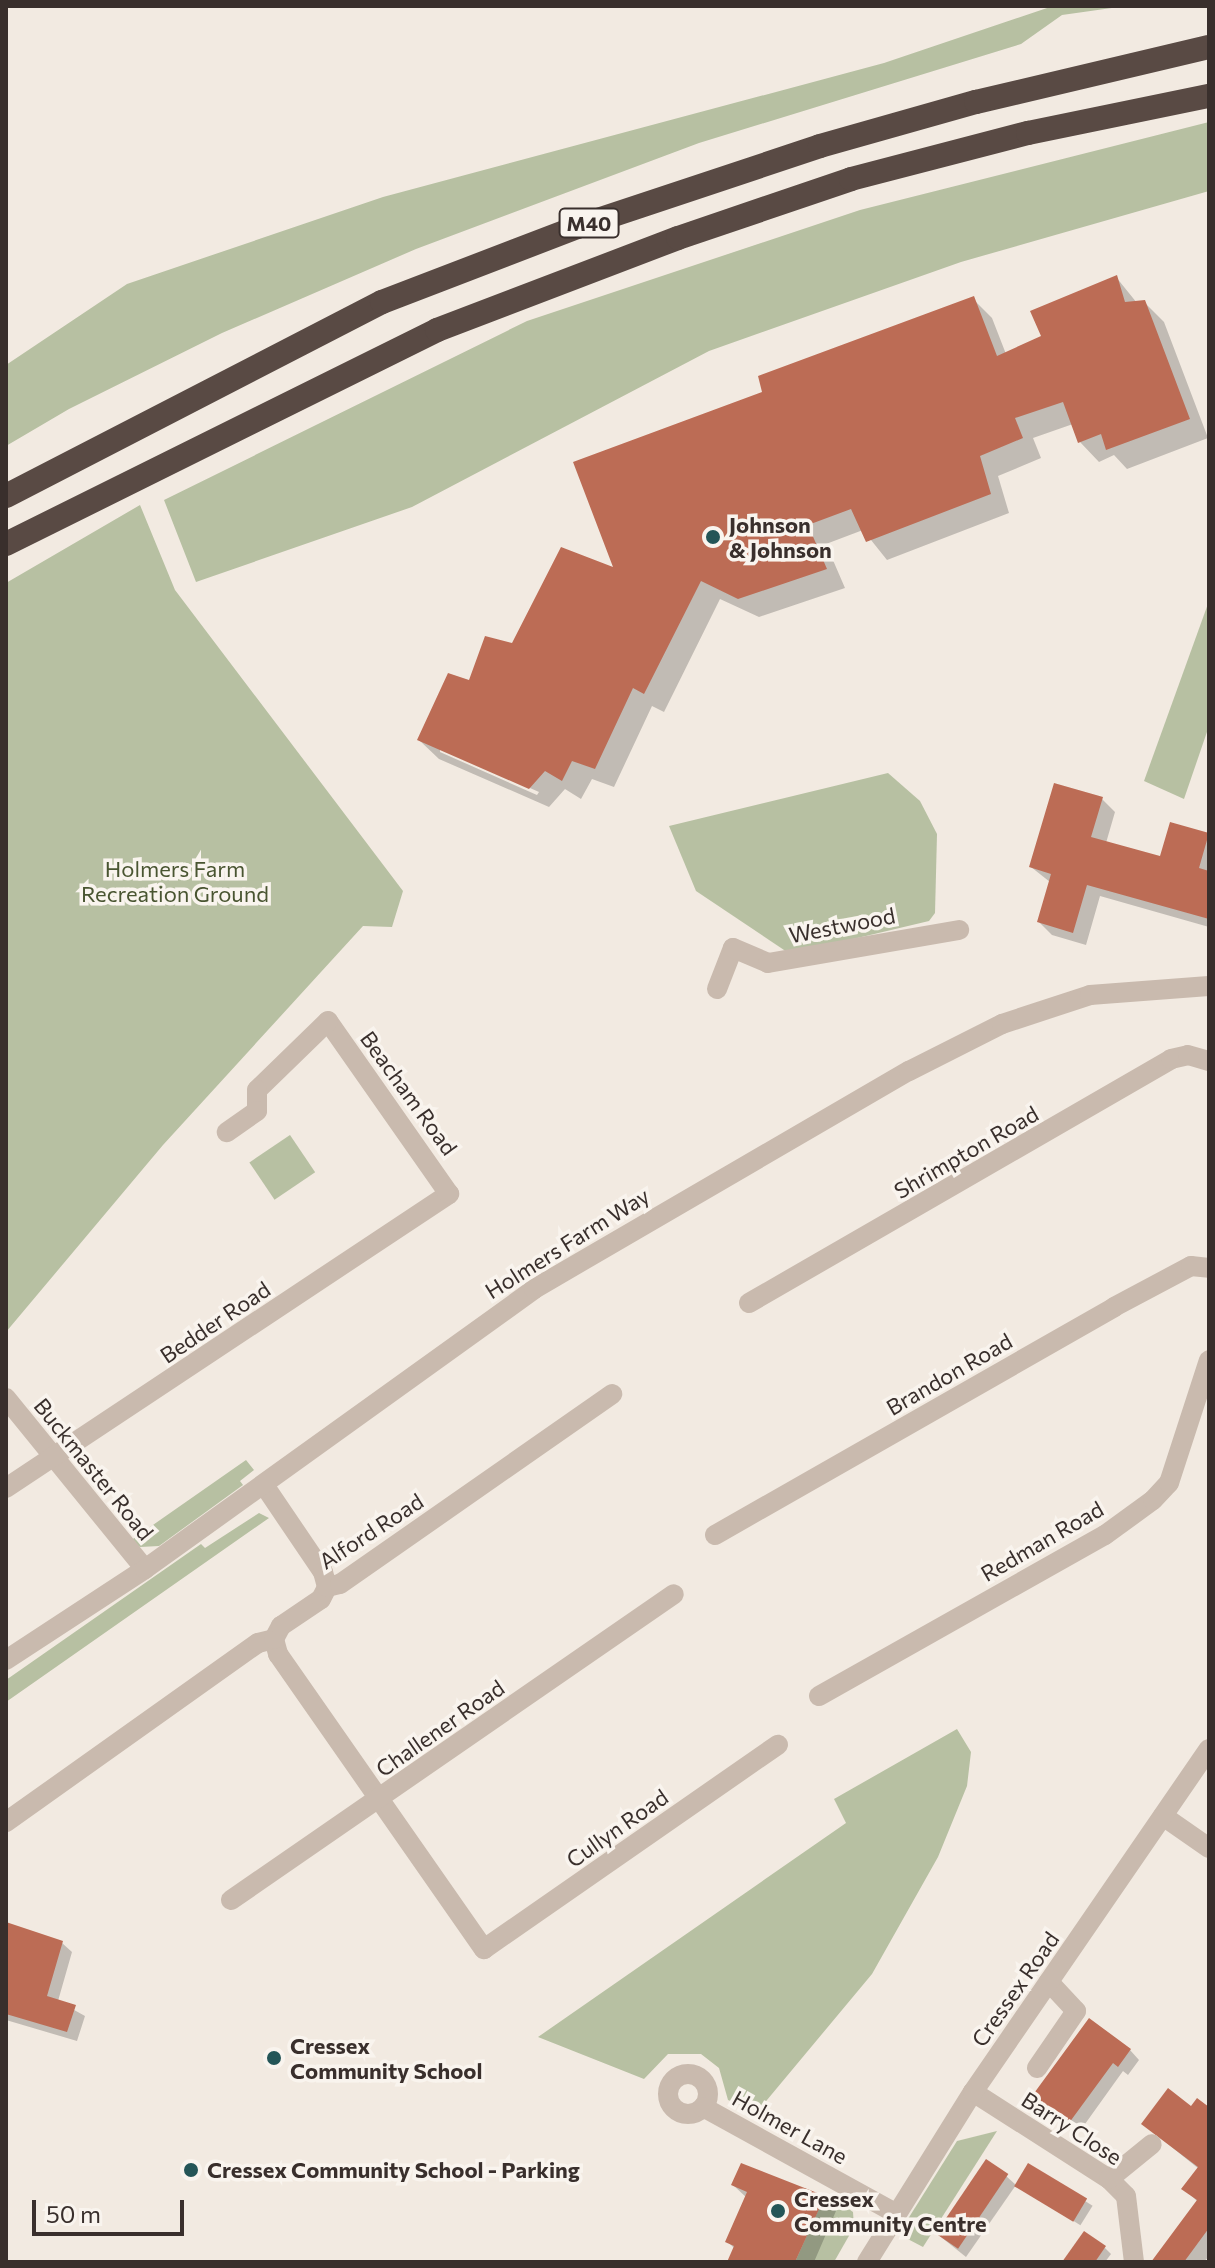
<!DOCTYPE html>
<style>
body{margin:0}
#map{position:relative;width:1215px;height:2268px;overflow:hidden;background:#f2eae1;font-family:Commissioner,sans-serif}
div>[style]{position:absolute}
.green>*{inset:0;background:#b7c0a2;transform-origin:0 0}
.shadow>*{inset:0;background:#0003;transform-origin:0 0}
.building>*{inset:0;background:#bc6c55;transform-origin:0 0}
.minor>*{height:20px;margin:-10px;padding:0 10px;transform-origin:10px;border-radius:10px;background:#c9baae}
.minor>.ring{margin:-10px;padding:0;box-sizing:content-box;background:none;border:20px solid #c9baae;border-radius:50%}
.highway>*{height:24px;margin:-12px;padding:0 12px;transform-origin:12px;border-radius:12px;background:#594a44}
.dots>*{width:22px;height:22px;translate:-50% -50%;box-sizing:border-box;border:4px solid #f9f4ee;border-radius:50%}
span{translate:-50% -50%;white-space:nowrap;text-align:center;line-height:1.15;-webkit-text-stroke:7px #f9f4ee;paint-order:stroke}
.shield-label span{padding:2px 6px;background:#f9f4ee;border:2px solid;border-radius:6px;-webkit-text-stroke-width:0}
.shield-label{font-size:20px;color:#392f2c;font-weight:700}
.poi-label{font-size:22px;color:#392f2c;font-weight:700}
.left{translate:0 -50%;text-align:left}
.park-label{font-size:22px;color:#495531}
.street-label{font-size:22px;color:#392f2c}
.frame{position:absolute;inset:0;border:8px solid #392f2c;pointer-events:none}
.scale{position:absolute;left:32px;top:2200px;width:152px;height:36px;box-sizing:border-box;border:4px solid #392f2c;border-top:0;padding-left:10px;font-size:24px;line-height:28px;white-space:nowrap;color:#392f2c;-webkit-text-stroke:6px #f9f4ee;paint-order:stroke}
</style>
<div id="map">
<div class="green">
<i style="clip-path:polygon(1053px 6px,1126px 6px,1062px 15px,1021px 44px,699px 143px,416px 249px,222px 333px,69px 409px,6px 446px,6px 365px,127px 284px,383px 197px,884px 63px)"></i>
<i style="clip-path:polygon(1209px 122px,1209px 191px,961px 262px,709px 351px,412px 507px,196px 582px,164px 500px,527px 321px,860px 210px)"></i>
<i style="clip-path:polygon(140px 505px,175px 590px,403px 891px,392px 927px,363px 926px,163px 1145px,6px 1332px,6px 583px)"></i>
<i style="clip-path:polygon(1209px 601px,1209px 726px,1184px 799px,1144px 781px)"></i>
<i style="clip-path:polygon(888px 773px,920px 801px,937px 834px,935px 913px,929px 921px,790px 954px,696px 891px,669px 826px)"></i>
<i style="left:290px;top:1135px;width:45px;height:49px;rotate:56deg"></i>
<i style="clip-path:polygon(246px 1460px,254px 1470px,240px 1481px,243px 1485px,159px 1546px,140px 1547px,130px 1541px)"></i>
<i style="clip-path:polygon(259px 1513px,269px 1518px,6px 1702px,6px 1680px,201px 1544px,205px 1548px)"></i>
<i style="clip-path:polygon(957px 1729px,971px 1752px,967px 1786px,938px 1857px,872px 1974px,757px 2112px,728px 2100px,719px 2068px,701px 2054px,668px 2054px,644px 2079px,538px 2037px,846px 1823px,834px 1799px)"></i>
<i style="clip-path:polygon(997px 2131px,923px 2247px,902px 2236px,901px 2230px,957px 2141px)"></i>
<i style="clip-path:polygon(826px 2193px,853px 2212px,854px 2227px,834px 2262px,795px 2262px)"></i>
</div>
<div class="shadow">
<i style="clip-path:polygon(evenodd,1116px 277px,1137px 303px,1144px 302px,1164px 322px,1208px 438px,1127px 469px,1114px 455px,1099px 462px,1080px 442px,1073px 424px,1033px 438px,1041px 458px,998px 476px,1009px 513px,887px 560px,863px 530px,826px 544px,845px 588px,759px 617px,720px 599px,664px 712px,652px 706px,614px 787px,592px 779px,581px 799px,565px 789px,549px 807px,439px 759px,419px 740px,470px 683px,617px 571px,765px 393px,973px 299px,992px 318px,1006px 354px,1044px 337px,1116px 277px,440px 748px,539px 792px,537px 795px,440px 752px,440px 748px)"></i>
<i style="clip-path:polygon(1102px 799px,1115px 812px,1106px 843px,1161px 858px,1209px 836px,1209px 927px,1100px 896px,1086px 945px,1052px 935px,1039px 922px,1050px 882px,1031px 867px)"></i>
<i style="clip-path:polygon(6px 1925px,62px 1943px,72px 1952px,58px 2001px,85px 2016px,77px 2041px,6px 2020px)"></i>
<i style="clip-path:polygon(1130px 2050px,1139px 2060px,1128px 2075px,1123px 2071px,1080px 2131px,1035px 2096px)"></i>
<i style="clip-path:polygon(1191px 2109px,1209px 2111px,1209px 2256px,1204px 2262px,1164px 2262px,1198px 2202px,1184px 2188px,1199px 2169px,1143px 2124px)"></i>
<i style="left:1029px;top:2166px;width:75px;height:23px;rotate:32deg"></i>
<i style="clip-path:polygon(1006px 2176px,1016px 2185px,966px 2257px,936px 2233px)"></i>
<i style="clip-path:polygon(733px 2185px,823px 2198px,836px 2211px,814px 2262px,729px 2262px,735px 2249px,727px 2241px,747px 2198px)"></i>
<i style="clip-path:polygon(1105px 2248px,1111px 2254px,1105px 2262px,1065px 2262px)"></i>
</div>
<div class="building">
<i style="clip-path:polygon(1117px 275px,1125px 302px,1145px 300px,1190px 419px,1106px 450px,1101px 434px,1078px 443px,1063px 402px,1015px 418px,1023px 438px,980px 456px,991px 494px,866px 542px,851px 509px,808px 525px,827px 569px,738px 599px,701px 581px,644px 694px,633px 688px,595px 769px,572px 761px,562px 781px,545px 771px,529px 789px,417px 740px,448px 673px,469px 680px,485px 636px,512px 643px,561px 547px,613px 567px,573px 462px,762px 392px,758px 376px,974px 296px,997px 356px,1041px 336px,1030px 311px)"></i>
<i style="clip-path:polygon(1054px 783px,1103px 797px,1091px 837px,1160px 856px,1170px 822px,1209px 833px,1199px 868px,1209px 871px,1209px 919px,1087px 885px,1073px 933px,1037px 922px,1051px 874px,1029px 867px)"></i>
<i style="clip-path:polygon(6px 1922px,63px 1941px,47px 1996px,76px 2005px,67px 2032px,6px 2014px)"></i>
<i style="clip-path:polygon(1089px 2018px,1131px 2049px,1118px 2067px,1113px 2063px,1069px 2123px,1032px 2096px)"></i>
<i style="clip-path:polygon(1168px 2088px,1191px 2106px,1197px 2098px,1209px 2107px,1209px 2228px,1184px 2262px,1151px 2262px,1197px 2200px,1181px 2189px,1198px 2167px,1141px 2124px)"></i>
<i style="left:986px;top:2159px;width:27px;height:90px;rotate:34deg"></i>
<i style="clip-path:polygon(741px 2163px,825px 2196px,795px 2262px,727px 2262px,734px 2246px,725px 2242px,747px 2192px,731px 2185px)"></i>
<i style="left:1028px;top:2163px;width:69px;height:27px;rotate:31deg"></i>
<i style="clip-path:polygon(1084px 2231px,1106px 2246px,1095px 2262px,1062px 2262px)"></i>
</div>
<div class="minor">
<i style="left:717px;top:989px;width:44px;rotate:-68.7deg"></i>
<i style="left:733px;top:948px;width:38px;rotate:23deg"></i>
<i style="left:768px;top:963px;width:194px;rotate:-9.8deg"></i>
<i style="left:749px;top:1303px;width:487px;rotate:-30deg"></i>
<i style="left:1171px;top:1059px;width:17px;rotate:-13deg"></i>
<i style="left:1188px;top:1055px;width:22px;rotate:16deg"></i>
<i style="left:6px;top:1398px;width:220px;rotate:50.9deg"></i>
<i style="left:264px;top:1485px;width:105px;rotate:55.9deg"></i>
<i style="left:323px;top:1572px;width:16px;rotate:75deg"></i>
<i style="left:6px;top:1488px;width:532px;rotate:-33.57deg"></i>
<i style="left:449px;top:1194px;width:211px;rotate:-125deg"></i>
<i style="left:328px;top:1021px;width:99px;rotate:135.8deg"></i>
<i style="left:257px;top:1090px;width:21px;rotate:90deg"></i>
<i style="left:257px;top:1111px;width:37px;rotate:145deg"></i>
<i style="left:715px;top:1535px;width:460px;rotate:-29.7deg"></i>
<i style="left:1114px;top:1307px;width:87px;rotate:-28deg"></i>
<i style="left:1191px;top:1266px;width:18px;rotate:6deg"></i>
<i style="left:274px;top:1639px;width:16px;rotate:75deg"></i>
<i style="left:278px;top:1654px;width:360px;rotate:55.1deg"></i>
<i style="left:484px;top:1949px;width:358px;rotate:-34.8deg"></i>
<i style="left:6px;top:1660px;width:166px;rotate:-33.2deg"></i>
<i style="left:145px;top:1569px;width:479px;rotate:-35.7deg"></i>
<i style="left:534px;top:1289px;width:434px;rotate:-30.2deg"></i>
<i style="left:909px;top:1071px;width:104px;rotate:-26.8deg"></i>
<i style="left:1002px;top:1024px;width:93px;rotate:-18.2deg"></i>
<i style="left:1090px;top:995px;width:119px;rotate:-4.3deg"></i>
<i style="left:819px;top:1696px;width:328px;rotate:-29.4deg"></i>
<i style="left:1105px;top:1535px;width:59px;rotate:-36.1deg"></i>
<i style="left:1153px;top:1500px;width:23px;rotate:-47deg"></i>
<i style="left:1169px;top:1483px;width:129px;rotate:-72deg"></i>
<i style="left:1163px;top:1816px;width:56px;rotate:34.8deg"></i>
<i style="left:6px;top:1822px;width:309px;rotate:-35.4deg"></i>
<i style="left:258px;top:1643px;width:16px;rotate:-14deg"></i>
<i style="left:274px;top:1639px;width:15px;rotate:-62deg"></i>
<i style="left:281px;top:1626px;width:48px;rotate:-34deg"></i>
<i style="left:321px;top:1599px;width:13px;rotate:-63deg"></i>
<i style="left:327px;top:1587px;width:13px;rotate:-13deg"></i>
<i style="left:340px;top:1584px;width:332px;rotate:-34.9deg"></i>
<i style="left:231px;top:1900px;width:538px;rotate:-34.63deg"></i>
<i style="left:1037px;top:2068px;width:69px;rotate:-55.6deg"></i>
<i style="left:1076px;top:2011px;width:40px;rotate:-133deg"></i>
<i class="ring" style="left:668px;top:2074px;width:20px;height:20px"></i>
<i style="left:973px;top:2092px;width:161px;rotate:32.6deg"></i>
<i style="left:1109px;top:2179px;width:24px;rotate:45deg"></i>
<i style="left:1126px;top:2196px;width:66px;rotate:83.1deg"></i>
<i style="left:703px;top:2107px;width:219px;rotate:28.9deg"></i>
<i style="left:1109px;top:2179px;width:55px;rotate:-39.1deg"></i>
<i style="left:867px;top:2262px;width:200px;rotate:-58.1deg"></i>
<i style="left:973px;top:2092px;width:416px;rotate:-55.5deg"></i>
</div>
<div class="highway">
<i style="left:6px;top:496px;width:423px;rotate:-27.3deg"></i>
<i style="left:382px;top:302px;width:209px;rotate:-21deg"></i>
<i style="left:577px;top:227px;width:256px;rotate:-18.4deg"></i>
<i style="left:820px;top:146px;width:162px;rotate:-15.8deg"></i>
<i style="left:976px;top:102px;width:239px;rotate:-13.3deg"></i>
<i style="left:6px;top:544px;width:481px;rotate:-26.4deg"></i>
<i style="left:437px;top:330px;width:258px;rotate:-20.9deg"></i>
<i style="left:678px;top:238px;width:183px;rotate:-18.8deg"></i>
<i style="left:851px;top:179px;width:183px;rotate:-14.6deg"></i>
<i style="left:1028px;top:133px;width:185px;rotate:-11.6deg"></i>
</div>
<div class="dots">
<i style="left:713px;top:537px;background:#245557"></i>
<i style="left:274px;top:2058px;background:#245557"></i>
<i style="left:191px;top:2170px;background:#245557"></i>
<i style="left:778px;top:2211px;background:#245557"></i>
</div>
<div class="shield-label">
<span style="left:589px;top:223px">M40</span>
</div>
<div class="poi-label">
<span class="left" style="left:729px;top:537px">Johnson<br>&amp; Johnson</span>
<span class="left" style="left:290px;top:2058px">Cressex<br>Community School</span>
<span class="left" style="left:207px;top:2170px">Cressex Community School - Parking</span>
<span class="left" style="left:794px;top:2211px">Cressex<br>Community Centre</span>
</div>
<div class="park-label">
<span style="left:175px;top:881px">Holmers Farm<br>Recreation Ground</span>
</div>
<div class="street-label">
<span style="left:842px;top:925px;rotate:-11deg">Westwood</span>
<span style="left:409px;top:1093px;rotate:54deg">Beacham Road</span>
<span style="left:966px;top:1152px;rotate:-30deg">Shrimpton Road</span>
<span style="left:567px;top:1243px;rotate:-32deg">Holmers Farm Way</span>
<span style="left:215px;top:1322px;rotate:-34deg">Bedder Road</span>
<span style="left:949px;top:1374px;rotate:-30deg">Brandon Road</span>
<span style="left:94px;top:1469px;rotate:51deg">Buckmaster Road</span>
<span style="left:371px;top:1531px;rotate:-33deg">Alford Road</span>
<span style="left:1042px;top:1541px;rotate:-30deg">Redman Road</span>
<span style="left:440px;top:1728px;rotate:-35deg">Challener Road</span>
<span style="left:617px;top:1828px;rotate:-35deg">Cullyn Road</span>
<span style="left:1015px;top:1989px;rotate:-55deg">Cressex Road</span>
<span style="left:790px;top:2127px;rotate:29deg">Holmer Lane</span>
<span style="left:1072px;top:2128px;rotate:33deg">Barry Close</span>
</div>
<div class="frame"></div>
<div class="scale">50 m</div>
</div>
